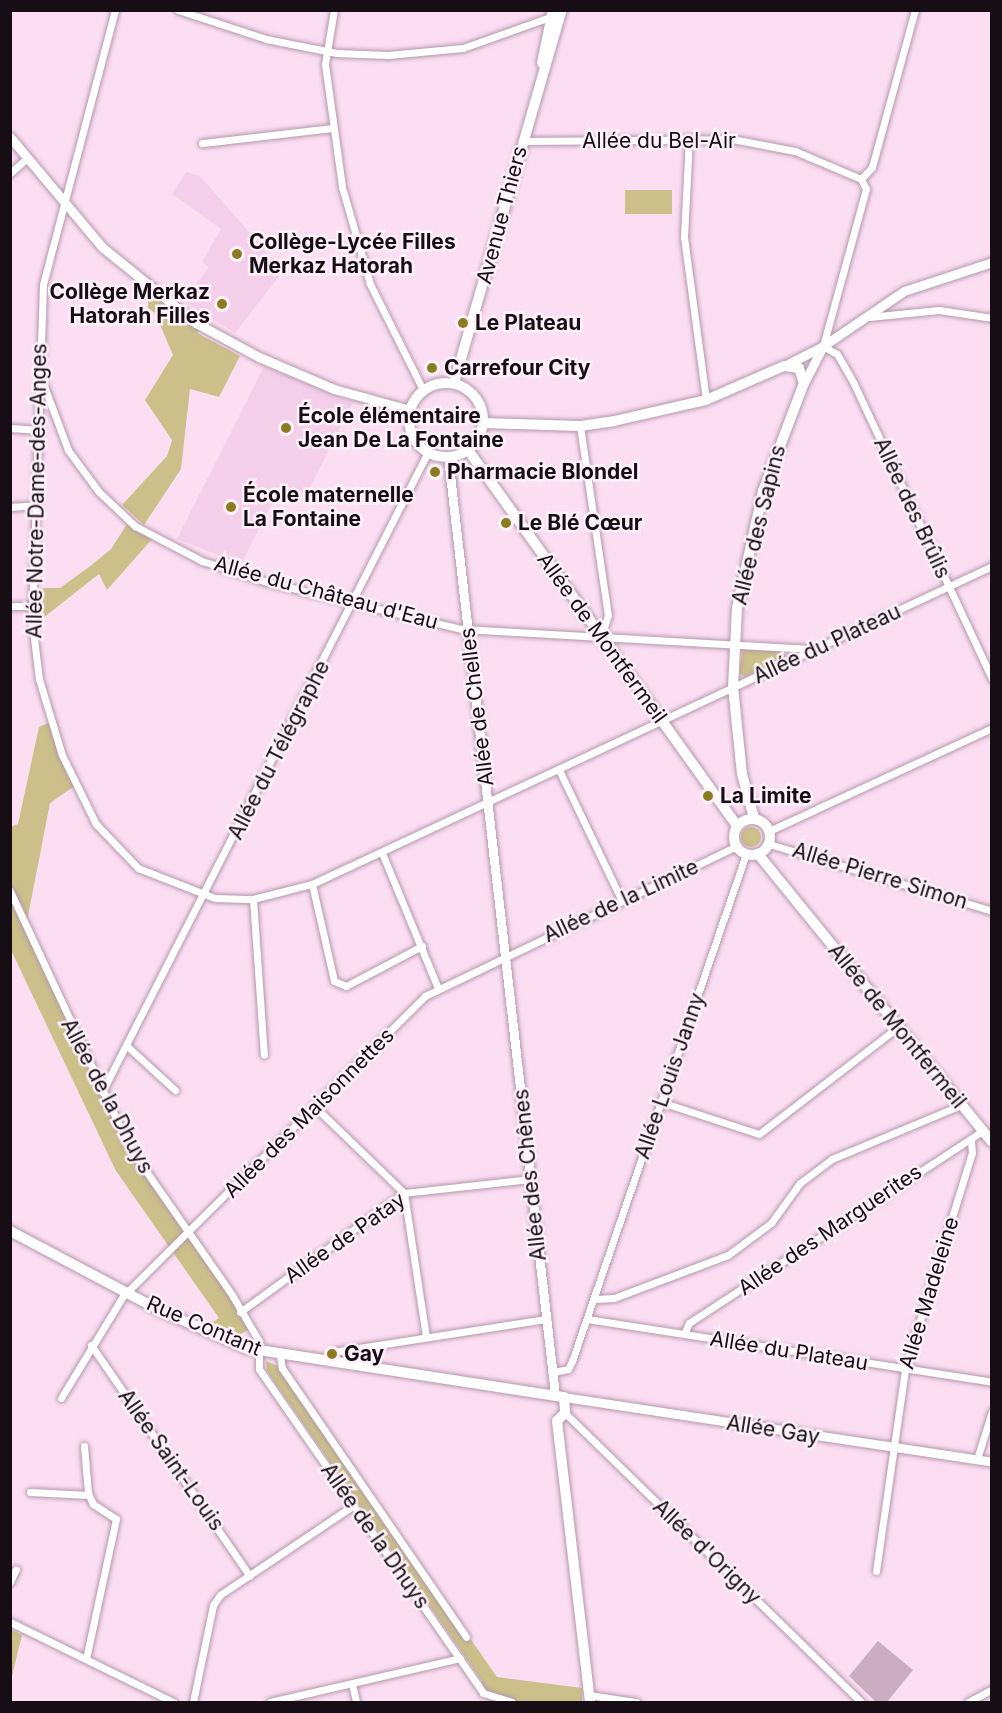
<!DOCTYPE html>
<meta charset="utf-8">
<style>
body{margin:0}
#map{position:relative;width:1002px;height:1713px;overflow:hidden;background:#fcdef3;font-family:Inter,sans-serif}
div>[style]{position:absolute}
.built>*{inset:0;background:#f4cfe9}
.green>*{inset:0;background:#cbc089;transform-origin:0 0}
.round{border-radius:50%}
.building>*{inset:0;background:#caadc1}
.roads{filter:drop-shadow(0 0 2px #b598ac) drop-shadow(0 0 2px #b598ac)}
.minor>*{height:7px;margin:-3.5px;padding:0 3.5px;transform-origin:3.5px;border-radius:3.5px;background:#fff}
.tertiary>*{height:9px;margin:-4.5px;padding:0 4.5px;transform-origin:4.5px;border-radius:4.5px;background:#fff}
.secondary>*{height:10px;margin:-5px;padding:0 5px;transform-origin:5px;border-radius:5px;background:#fff}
.secondary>.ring{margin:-5px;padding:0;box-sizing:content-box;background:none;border:10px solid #fff;border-radius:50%}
.dots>*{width:16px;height:16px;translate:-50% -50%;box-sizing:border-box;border:3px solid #fef1fa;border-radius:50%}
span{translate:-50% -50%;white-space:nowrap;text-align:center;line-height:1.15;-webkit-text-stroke:5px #fef1fa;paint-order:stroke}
.street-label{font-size:21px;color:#170d14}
.poi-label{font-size:21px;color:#170d14;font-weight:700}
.left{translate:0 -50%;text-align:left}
.right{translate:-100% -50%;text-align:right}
.frame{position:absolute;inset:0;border:12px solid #170d14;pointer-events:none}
</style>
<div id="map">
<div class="built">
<i style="clip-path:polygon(186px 172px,200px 176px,283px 271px,235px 333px,184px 301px,209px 267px,202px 262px,221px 229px,172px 194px)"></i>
<i style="clip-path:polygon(264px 366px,353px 403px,306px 495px,282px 484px,241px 564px,177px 539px)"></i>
</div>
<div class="green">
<i style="left:672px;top:190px;width:24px;height:47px;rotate:90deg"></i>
<i style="clip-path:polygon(148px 289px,204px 327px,197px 333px,240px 356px,219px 397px,190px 389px,181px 469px,144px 525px,122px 505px,167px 456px,172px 440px,145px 400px,173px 355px,155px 313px,148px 308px)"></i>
<i style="clip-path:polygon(129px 521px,153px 538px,107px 590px,99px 574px,43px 618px,43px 588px,60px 588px,89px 567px,111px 549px)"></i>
<i style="clip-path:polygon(743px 650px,782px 651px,787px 656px,745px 677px,739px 673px)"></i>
<i style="clip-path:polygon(50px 722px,76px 785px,50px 803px,27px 921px,130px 1148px,251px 1328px,230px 1341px,213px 1322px,219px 1318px,116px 1171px,11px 950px,10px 827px,18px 824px,39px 727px)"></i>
<i class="round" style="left:741px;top:827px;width:20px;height:20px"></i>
<i style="clip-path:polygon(266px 1361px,282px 1368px,497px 1677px,582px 1688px,582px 1702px,512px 1702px,483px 1693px,482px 1681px,267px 1371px)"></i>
<i style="clip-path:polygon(10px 1629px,22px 1635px,11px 1680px,11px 1702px,10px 1702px)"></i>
</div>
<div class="building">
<i style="clip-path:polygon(878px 1641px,913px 1670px,887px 1702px,876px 1702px,849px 1676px)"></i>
</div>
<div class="roads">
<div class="minor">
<i style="left:115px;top:10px;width:284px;rotate:104.7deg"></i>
<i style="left:43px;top:285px;width:337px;rotate:91.9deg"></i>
<i style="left:32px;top:622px;width:57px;rotate:83deg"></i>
<i style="left:39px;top:679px;width:79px;rotate:73.2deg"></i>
<i style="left:62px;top:755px;width:77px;rotate:63.8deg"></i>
<i style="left:96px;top:824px;width:61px;rotate:46.3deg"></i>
<i style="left:138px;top:868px;width:83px;rotate:21.3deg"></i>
<i style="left:215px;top:898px;width:38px;rotate:2deg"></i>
<i style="left:253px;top:899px;width:61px;rotate:-14.3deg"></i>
<i style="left:312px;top:884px;width:751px;rotate:-25.06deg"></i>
<i style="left:178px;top:10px;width:93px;rotate:18.2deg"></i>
<i style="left:266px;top:39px;width:72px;rotate:11.2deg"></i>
<i style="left:337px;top:53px;width:51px;rotate:2.2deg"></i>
<i style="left:388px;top:55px;width:75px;rotate:-5.3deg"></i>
<i style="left:463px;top:48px;width:96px;rotate:-19.6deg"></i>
<i style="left:334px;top:10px;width:55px;rotate:99.5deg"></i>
<i style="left:325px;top:64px;width:124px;rotate:82.1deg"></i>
<i style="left:342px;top:187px;width:101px;rotate:73.9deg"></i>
<i style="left:370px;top:284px;width:119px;rotate:63.4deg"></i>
<i style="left:689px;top:138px;width:99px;rotate:92.9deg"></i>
<i style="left:684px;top:237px;width:164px;rotate:82.3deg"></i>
<i style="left:522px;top:141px;width:210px;rotate:-0.5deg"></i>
<i style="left:732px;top:139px;width:64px;rotate:10.8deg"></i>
<i style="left:795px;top:151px;width:72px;rotate:23deg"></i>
<i style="left:202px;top:143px;width:130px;rotate:-6.6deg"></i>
<i style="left:10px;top:173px;width:23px;rotate:-41deg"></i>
<i style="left:861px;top:179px;width:11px;rotate:63deg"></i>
<i style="left:866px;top:189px;width:163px;rotate:105.3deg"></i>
<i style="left:823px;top:346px;width:16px;rotate:30deg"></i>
<i style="left:837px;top:354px;width:34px;rotate:60deg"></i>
<i style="left:854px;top:384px;width:326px;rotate:64.9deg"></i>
<i style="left:861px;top:179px;width:16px;rotate:-47deg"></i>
<i style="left:872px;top:167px;width:163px;rotate:-74.7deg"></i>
<i style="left:869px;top:317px;width:70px;rotate:-5.7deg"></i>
<i style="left:939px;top:310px;width:54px;rotate:8.6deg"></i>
<i style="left:41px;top:378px;width:77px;rotate:69.4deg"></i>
<i style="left:68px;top:450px;width:52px;rotate:53.6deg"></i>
<i style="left:99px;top:492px;width:50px;rotate:43.4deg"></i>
<i style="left:135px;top:526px;width:76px;rotate:27.6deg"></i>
<i style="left:202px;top:561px;width:68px;rotate:17.9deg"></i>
<i style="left:267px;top:582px;width:201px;rotate:13.6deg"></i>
<i style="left:462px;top:629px;width:350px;rotate:3.3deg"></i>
<i style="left:580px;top:426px;width:191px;rotate:81.6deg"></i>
<i style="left:608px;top:615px;width:23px;rotate:108deg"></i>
<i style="left:10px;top:428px;width:30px;rotate:4deg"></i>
<i style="left:10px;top:507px;width:27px;rotate:-4deg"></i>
<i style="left:10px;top:606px;width:23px"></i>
<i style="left:559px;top:770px;width:145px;rotate:64.3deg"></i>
<i style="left:769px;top:831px;width:246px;rotate:-24.8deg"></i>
<i style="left:769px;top:844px;width:233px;rotate:16.7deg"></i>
<i style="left:382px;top:853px;width:146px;rotate:67.5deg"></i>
<i style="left:312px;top:884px;width:99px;rotate:77.2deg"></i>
<i style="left:334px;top:981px;width:13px;rotate:23deg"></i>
<i style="left:346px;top:986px;width:86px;rotate:-27.8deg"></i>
<i style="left:10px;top:891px;width:284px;rotate:65deg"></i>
<i style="left:130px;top:1148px;width:179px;rotate:55.2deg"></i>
<i style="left:232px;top:1295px;width:53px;rotate:59.6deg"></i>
<i style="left:259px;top:1341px;width:11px;rotate:85deg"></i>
<i style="left:253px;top:899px;width:156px;rotate:86deg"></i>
<i style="left:128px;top:1047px;width:64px;rotate:42.5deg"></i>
<i style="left:102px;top:1092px;width:718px;rotate:-63.01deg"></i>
<i style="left:661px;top:1102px;width:103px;rotate:18.1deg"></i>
<i style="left:759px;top:1134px;width:175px;rotate:-37.6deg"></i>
<i style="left:314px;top:1106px;width:125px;rotate:44deg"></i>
<i style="left:404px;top:1193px;width:145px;rotate:81.3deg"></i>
<i style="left:595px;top:1299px;width:19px;rotate:-3deg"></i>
<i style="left:614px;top:1298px;width:122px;rotate:-20.7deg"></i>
<i style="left:728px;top:1255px;width:54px;rotate:-36.7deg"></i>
<i style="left:771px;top:1223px;width:49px;rotate:-54.1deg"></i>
<i style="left:800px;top:1183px;width:40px;rotate:-37deg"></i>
<i style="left:832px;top:1159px;width:140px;rotate:-22.7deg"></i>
<i style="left:240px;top:1312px;width:203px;rotate:-36deg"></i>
<i style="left:404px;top:1193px;width:128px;rotate:-6.3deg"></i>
<i style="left:587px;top:1319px;width:410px;rotate:8.8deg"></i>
<i style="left:684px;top:1334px;width:12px;rotate:-66deg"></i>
<i style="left:689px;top:1323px;width:350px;rotate:-33.2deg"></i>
<i style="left:91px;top:1345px;width:280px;rotate:55.5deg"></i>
<i style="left:259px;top:1351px;width:18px;rotate:90deg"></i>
<i style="left:259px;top:1369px;width:394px;rotate:55.3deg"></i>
<i style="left:483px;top:1693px;width:30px;rotate:17deg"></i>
<i style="left:333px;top:1352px;width:217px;rotate:-8.8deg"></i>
<i style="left:280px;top:1356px;width:12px;rotate:81deg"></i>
<i style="left:282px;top:1368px;width:326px;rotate:55.6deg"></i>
<i style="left:553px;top:1372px;width:15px;rotate:-11deg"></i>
<i style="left:568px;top:1369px;width:9px;rotate:-63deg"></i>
<i style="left:572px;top:1361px;width:536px;rotate:-71.06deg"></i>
<i style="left:61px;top:1398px;width:119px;rotate:-58.7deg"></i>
<i style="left:123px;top:1296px;width:426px;rotate:-44.8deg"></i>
<i style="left:425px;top:996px;width:345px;rotate:-25.7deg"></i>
<i style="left:565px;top:1413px;width:414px;rotate:44.3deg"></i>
<i style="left:84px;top:1446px;width:47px;rotate:85.1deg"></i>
<i style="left:88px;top:1493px;width:12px;rotate:66deg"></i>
<i style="left:93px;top:1504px;width:27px;rotate:33deg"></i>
<i style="left:116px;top:1519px;width:143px;rotate:102.1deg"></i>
<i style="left:977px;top:1459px;width:50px;rotate:-72.6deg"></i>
<i style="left:30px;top:1492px;width:59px;rotate:2.9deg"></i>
<i style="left:876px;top:1571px;width:204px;rotate:-81.8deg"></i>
<i style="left:905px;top:1369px;width:226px;rotate:-72.8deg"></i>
<i style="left:972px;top:1153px;width:12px;rotate:-95deg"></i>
<i style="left:10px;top:1582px;width:14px;rotate:-65deg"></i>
<i style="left:10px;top:1622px;width:182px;rotate:26.1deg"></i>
<i style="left:352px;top:1684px;width:18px;rotate:77deg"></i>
<i style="left:589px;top:1695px;width:48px;rotate:8.5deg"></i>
<i style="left:193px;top:1702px;width:99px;rotate:-78.3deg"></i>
<i style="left:213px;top:1605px;width:12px;rotate:-55deg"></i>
<i style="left:220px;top:1595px;width:161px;rotate:-33.9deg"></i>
<i style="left:270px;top:1702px;width:195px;rotate:-13deg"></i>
<i style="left:968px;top:1702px;width:27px;rotate:-28deg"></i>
</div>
<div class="tertiary">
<i style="left:10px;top:137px;width:143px;rotate:50.1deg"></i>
<i style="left:102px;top:247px;width:121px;rotate:39deg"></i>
<i style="left:196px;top:323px;width:72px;rotate:28.4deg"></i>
<i style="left:259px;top:357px;width:82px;rotate:23.1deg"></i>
<i style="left:334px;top:389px;width:79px;rotate:15.4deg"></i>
<i style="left:784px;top:366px;width:44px;rotate:-27.1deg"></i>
<i style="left:823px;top:346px;width:98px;rotate:-34.2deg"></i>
<i style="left:904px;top:291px;width:93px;rotate:-18.2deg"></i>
<i style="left:804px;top:383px;width:42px;rotate:-62.8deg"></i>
<i style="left:448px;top:457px;width:943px;rotate:83.49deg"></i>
<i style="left:564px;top:1397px;width:433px;rotate:8.6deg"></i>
</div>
<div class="secondary">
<i style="left:542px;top:63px;width:54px;rotate:-78.3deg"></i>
<i class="ring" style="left:409px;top:383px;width:64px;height:64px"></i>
<i style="left:454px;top:383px;width:388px;rotate:-73.9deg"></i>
<i style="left:483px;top:423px;width:97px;rotate:1.8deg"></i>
<i style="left:580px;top:426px;width:34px;rotate:-8deg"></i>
<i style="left:614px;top:421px;width:94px;rotate:-12.9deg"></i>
<i style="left:706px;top:400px;width:85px;rotate:-23.6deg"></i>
<i style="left:784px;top:366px;width:15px;rotate:8deg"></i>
<i style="left:799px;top:368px;width:16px;rotate:72deg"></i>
<i style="left:804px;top:383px;width:116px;rotate:110.8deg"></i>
<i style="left:763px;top:491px;width:120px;rotate:102.5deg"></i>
<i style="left:737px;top:608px;width:79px;rotate:92.9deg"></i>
<i style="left:733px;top:687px;width:87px;rotate:84.1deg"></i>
<i style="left:742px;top:774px;width:46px;rotate:74.7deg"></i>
<i style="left:468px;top:450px;width:462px;rotate:54.4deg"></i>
<i class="ring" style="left:734px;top:819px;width:26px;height:26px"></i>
<i style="left:758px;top:854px;width:371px;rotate:50.9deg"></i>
<i style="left:10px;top:1231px;width:169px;rotate:27.9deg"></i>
<i style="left:159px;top:1310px;width:95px;rotate:23.6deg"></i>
<i style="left:246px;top:1348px;width:322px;rotate:8.8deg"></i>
<i style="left:564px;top:1397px;width:16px;rotate:86deg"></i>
<i style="left:565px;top:1413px;width:11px;rotate:135deg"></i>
<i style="left:557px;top:1421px;width:283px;rotate:83.3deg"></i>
</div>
</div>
<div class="dots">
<i style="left:237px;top:254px;background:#8c7b20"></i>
<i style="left:222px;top:304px;background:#8c7b20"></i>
<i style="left:463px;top:323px;background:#8c7b20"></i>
<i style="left:432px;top:368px;background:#8c7b20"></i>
<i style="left:286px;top:428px;background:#8c7b20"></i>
<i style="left:435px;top:472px;background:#8c7b20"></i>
<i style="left:231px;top:507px;background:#8c7b20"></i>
<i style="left:506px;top:523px;background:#8c7b20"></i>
<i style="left:708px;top:796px;background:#8c7b20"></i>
<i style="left:332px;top:1354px;background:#8c7b20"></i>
</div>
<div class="street-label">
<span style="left:659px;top:141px">Allée du Bel-Air</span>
<span style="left:502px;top:215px;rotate:-75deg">Avenue Thiers</span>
<span style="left:37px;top:491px;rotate:-89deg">Allée Notre-Dame-des-Anges</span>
<span style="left:912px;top:508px;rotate:65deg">Allée des Brûlis</span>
<span style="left:759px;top:525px;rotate:-76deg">Allée des Sapins</span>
<span style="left:326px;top:593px;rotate:15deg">Allée du Château d'Eau</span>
<span style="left:602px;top:638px;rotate:54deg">Allée de Montfermeil</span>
<span style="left:827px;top:644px;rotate:-25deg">Allée du Plateau</span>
<span style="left:477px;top:707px;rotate:-97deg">Allée de Chelles</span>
<span style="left:279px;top:750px;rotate:-63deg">Allée du Télégraphe</span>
<span style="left:880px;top:876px;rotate:17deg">Allée Pierre Simon</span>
<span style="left:621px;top:901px;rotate:-25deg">Allée de la Limite</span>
<span style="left:897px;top:1026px;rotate:51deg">Allée de Montfermeil</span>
<span style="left:670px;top:1076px;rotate:-71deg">Allée Louis Janny</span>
<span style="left:107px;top:1096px;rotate:62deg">Allée de la Dhuys</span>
<span style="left:309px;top:1113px;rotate:-45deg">Allée des Maisonnettes</span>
<span style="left:530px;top:1175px;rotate:-96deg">Allée des Chênes</span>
<span style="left:830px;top:1230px;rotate:-34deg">Allée des Marguerites</span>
<span style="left:345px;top:1238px;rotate:-35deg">Allée de Patay</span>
<span style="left:929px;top:1293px;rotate:-73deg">Allée Madeleine</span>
<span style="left:204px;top:1326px;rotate:23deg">Rue Contant</span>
<span style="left:789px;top:1351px;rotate:9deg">Allée du Plateau</span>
<span style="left:773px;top:1430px;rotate:9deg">Allée Gay</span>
<span style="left:171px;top:1460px;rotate:55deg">Allée Saint-Louis</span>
<span style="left:375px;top:1536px;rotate:55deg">Allée de la Dhuys</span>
<span style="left:707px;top:1552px;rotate:44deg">Allée d'Origny</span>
</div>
<div class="poi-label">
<span class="left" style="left:249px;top:254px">Collège-Lycée Filles<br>Merkaz Hatorah</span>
<span class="right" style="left:210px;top:304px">Collège Merkaz<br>Hatorah Filles</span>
<span class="left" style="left:475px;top:323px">Le Plateau</span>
<span class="left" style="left:444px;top:368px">Carrefour City</span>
<span class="left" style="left:298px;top:428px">École élémentaire<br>Jean De La Fontaine</span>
<span class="left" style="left:447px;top:472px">Pharmacie Blondel</span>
<span class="left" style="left:243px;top:507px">École maternelle<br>La Fontaine</span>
<span class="left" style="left:518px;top:523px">Le Blé Cœur</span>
<span class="left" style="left:720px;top:796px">La Limite</span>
<span class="left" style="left:344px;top:1354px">Gay</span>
</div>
<div class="frame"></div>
</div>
